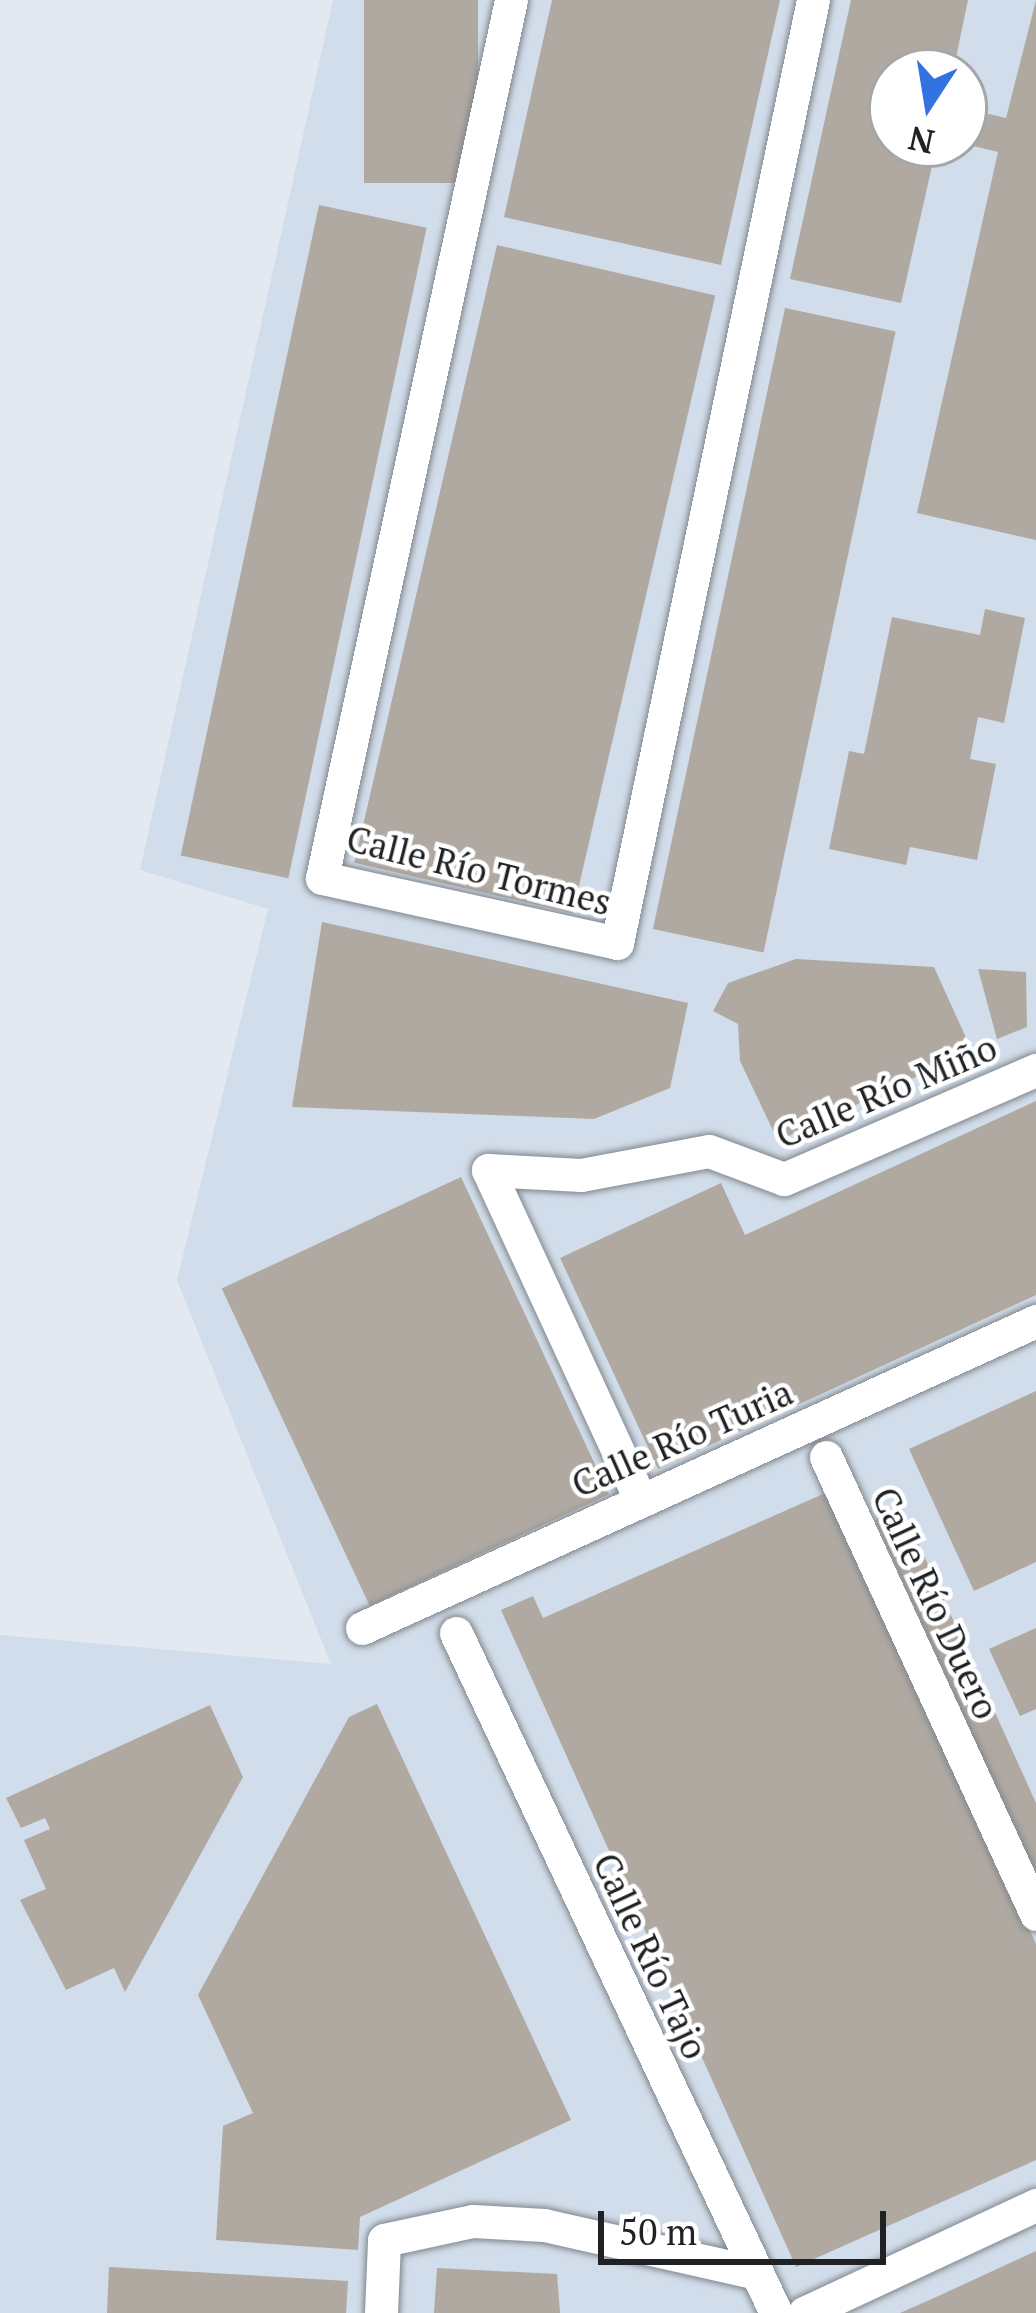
<!DOCTYPE html>
<meta charset="utf-8">
<style>
body{margin:0}
#map{position:relative;width:1036px;height:2313px;overflow:hidden;background:#e2e9f0;font-family:"PT Serif",serif}
div>[style]{position:absolute}
.built>*{inset:0;background:#d1ddea}
.building>*{inset:0;background:#afa9a2;transform-origin:0 0}
.roads{filter:drop-shadow(0 0 3px #81878d) drop-shadow(0 0 3px #81878d)}
.minor>*{height:33px;margin:-16.5px;padding:0 16.5px;transform-origin:16.5px;border-radius:16.5px;background:#fff}
span{translate:-50% -50%;white-space:nowrap;text-align:center;line-height:1.15;-webkit-text-stroke:9px #fff;paint-order:stroke}
.street-label{font-size:36px;color:#1f2124}
.north{position:absolute;left:868px;top:48px;width:120px;height:120px;box-sizing:border-box;background:#fff;border:3px solid #a5a6a7;border-radius:50%;rotate:192deg;font-size:33px;font-weight:700;line-height:48px;text-align:center;color:#1f2124}
.north::after{content:'';display:block;margin:auto;width:42px;height:54px;background:#3373e1;clip-path:polygon(50% 0,100% 100%,50% 72%,0 100%)}
.scale{position:absolute;left:598px;top:2211px;width:288px;height:54px;box-sizing:border-box;border:6px solid #1f2124;border-top:0;padding-left:15px;font-size:36px;line-height:42px;white-space:nowrap;color:#1f2124;-webkit-text-stroke:9px #fff;paint-order:stroke}
</style>
<div id="map">
<div class="built">
<i style="clip-path:polygon(evenodd,333px 0,1036px 0,1036px 2313px,0 2313px,0 1635px,331px 1664px,177px 1280px,268px 909px,140px 870px,333px 0,892px 72px,964px 72px,964px 144px,892px 144px,892px 72px)"></i>
</div>
<div class="building">
<i style="left:364px;top:0;width:114px;height:183px"></i>
<i style="clip-path:polygon(552px 0,780px 0,721px 265px,504px 217px)"></i>
<i style="clip-path:polygon(851px 0,968px 0,953px 72px,892px 72px,892px 144px,937px 144px,901px 303px,790px 279px)"></i>
<i style="clip-path:polygon(1036px 0,1036px 540px,917px 513px,998px 152px,965px 144px,972px 110px,1006px 118px)"></i>
<i style="left:319px;top:205px;width:110px;height:665px;rotate:12deg"></i>
<i style="left:497px;top:245px;width:224px;height:634px;rotate:13deg"></i>
<i style="left:785px;top:308px;width:113px;height:635px;rotate:12deg"></i>
<i style="clip-path:polygon(985px 609px,1025px 618px,1004px 723px,978px 717px,970px 759px,996px 764px,977px 860px,910px 847px,906px 865px,829px 849px,849px 751px,864px 754px,892px 617px,980px 635px)"></i>
<i style="clip-path:polygon(322px 922px,688px 1003px,670px 1088px,594px 1119px,292px 1107px)"></i>
<i style="clip-path:polygon(796px 959px,934px 967px,972px 1051px,778px 1141px,740px 1061px,738px 1024px,713px 1011px,728px 983px)"></i>
<i style="clip-path:polygon(978px 969px,1026px 972px,1027px 1027px,997px 1039px)"></i>
<i style="clip-path:polygon(1036px 1101px,1036px 1295px,658px 1469px,560px 1258px,721px 1183px,745px 1235px)"></i>
<i style="left:461px;top:1177px;width:350px;height:264px;rotate:65deg"></i>
<i style="clip-path:polygon(1036px 1391px,1036px 1562px,974px 1591px,909px 1449px)"></i>
<i style="clip-path:polygon(832px 1490px,1036px 1944px,1036px 2160px,796px 2267px,501px 1610px,533px 1596px,543px 1618px)"></i>
<i style="clip-path:polygon(902px 1507px,1036px 1803px,1036px 1875px,875px 1520px)"></i>
<i style="clip-path:polygon(1036px 1628px,1036px 1709px,1020px 1716px,989px 1649px)"></i>
<i style="clip-path:polygon(377px 1704px,571px 2120px,360px 2217px,358px 2250px,216px 2240px,223px 2126px,253px 2113px,198px 1995px,349px 1717px)"></i>
<i style="clip-path:polygon(210px 1705px,243px 1777px,125px 1992px,114px 1968px,66px 1990px,20px 1900px,46px 1889px,24px 1840px,50px 1829px,45px 1818px,21px 1828px,6px 1798px)"></i>
<i style="clip-path:polygon(1036px 2251px,1036px 2313px,900px 2313px,934px 2298px)"></i>
<i style="clip-path:polygon(109px 2267px,348px 2281px,346px 2313px,107px 2313px)"></i>
<i style="clip-path:polygon(437px 2268px,557px 2274px,560px 2313px,434px 2313px)"></i>
</div>
<div class="roads">
<div class="minor">
<i style="left:511px;top:0;width:898px;rotate:102.15deg"></i>
<i style="left:322px;top:878px;width:302px;rotate:12.4deg"></i>
<i style="left:617px;top:943px;width:963px;rotate:-78.26deg"></i>
<i style="left:488px;top:1170px;width:93px;rotate:3.1deg"></i>
<i style="left:581px;top:1175px;width:130px;rotate:-10.6deg"></i>
<i style="left:709px;top:1151px;width:80px;rotate:20.5deg"></i>
<i style="left:784px;top:1179px;width:275px;rotate:-23.4deg"></i>
<i style="left:488px;top:1170px;width:362px;rotate:65.2deg"></i>
<i style="left:826px;top:1457px;width:503px;rotate:65.32deg"></i>
<i style="left:362px;top:1628px;width:741px;rotate:-24.49deg"></i>
<i style="left:456px;top:1633px;width:752px;rotate:64.8deg"></i>
<i style="left:381px;top:2313px;width:73px;rotate:-87.6deg"></i>
<i style="left:384px;top:2240px;width:91px;rotate:-12.1deg"></i>
<i style="left:473px;top:2221px;width:71px;rotate:3.2deg"></i>
<i style="left:544px;top:2225px;width:218px;rotate:12.7deg"></i>
<i style="left:804px;top:2313px;width:256px;rotate:-25deg"></i>
</div>
</div>
<div class="street-label">
<span style="left:479px;top:870px;rotate:14deg">Calle Río Tormes</span>
<span style="left:886px;top:1091px;rotate:-23deg">Calle Río Miño</span>
<span style="left:682px;top:1438px;rotate:-24deg">Calle Río Turia</span>
<span style="left:936px;top:1603px;rotate:65deg">Calle Río Duero</span>
<span style="left:651px;top:1956px;rotate:65deg">Calle Río Tajo</span>
</div>
<div class="north">N</div>
<div class="scale">50 m</div>
</div>
